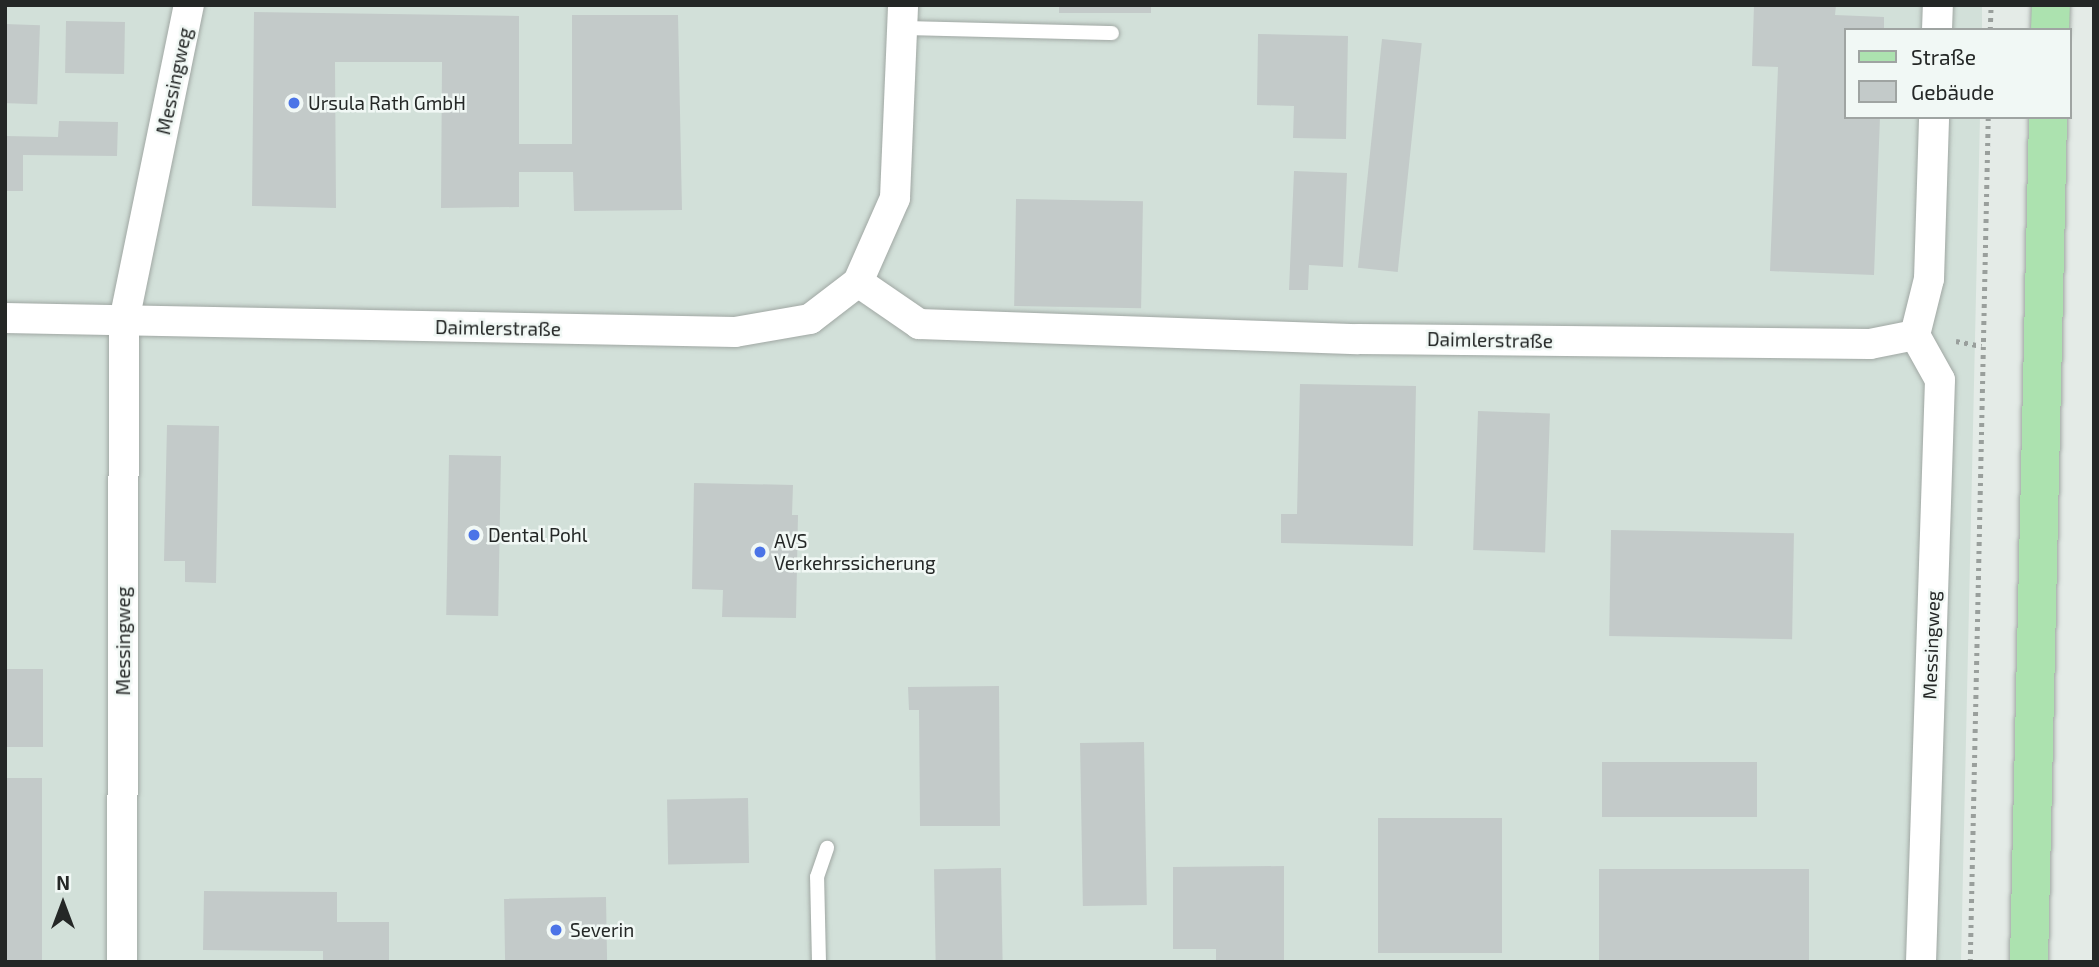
<!DOCTYPE html>
<meta charset="utf-8">
<style>
body{margin:0}
#map{position:relative;width:2099px;height:967px;overflow:hidden;background:#e4ebe7;font-family:"Exo 2",sans-serif}
div>[style]{position:absolute}
.built>*{inset:0;background:#d2e0d9}
.building>*{inset:0;background:#c3cac9;transform-origin:0 0}
.path>*{height:4.5px;margin-top:-2.25px;transform-origin:0;background:repeating-linear-gradient(90deg,#999f9c 0 3.5px,transparent 0 8.5px)}
.roads{filter:drop-shadow(0 0 2px #a0a7a3) drop-shadow(0 0 2px #a0a7a3)}
.lane>*{height:14px;margin:-7px;padding:0 7px;transform-origin:7px;border-radius:7px;background:#fff}
.street>*{height:30px;margin:-15px;padding:0 15px;transform-origin:15px;border-radius:15px;background:#fff}
.primary>*{height:38px;margin:-19px;padding:0 19px;transform-origin:19px;border-radius:19px;background:#ace2af}
.dots>*{width:19px;height:19px;translate:-50% -50%;box-sizing:border-box;border:4px solid #f1f8f5;border-radius:50%}
span{translate:-50% -50%;white-space:nowrap;text-align:center;line-height:1.15;-webkit-text-stroke:5px #f1f8f5;paint-order:stroke}
.street-label{font-size:19px;color:#242726}
.poi-label{font-size:19px;color:#242726}
.left{translate:0 -50%;text-align:left}
.frame{position:absolute;inset:0;border:7px solid #242726;pointer-events:none}
.legend{position:absolute;left:1844px;top:28px;width:228px;height:91px;box-sizing:border-box;background:#f1f8f5;border:2px solid #9fa4a2;margin:0;padding:9px 12px;list-style:none;font-size:21px;color:#242726}
.legend li{display:flex;align-items:center;gap:14px;height:35px}
.legend b{width:35px;border:2px solid #9fa4a2}
.north{position:absolute;left:28px;top:869px;width:70px;height:70px;-webkit-text-stroke:5px #f1f8f5;paint-order:stroke;rotate:0deg;font-size:19px;font-weight:700;line-height:28px;text-align:center;color:#242726}
.north::after{content:'';display:block;margin:auto;width:24px;height:32px;background:#242726;clip-path:polygon(50% 0,100% 100%,50% 72%,0 100%)}
</style>
<div id="map">
<div class="built">
<i style="clip-path:polygon(5px 5px,1982px 5px,1982px 30px,1845px 30px,1845px 117px,1980px 117px,1961px 962px,5px 962px)"></i>
</div>
<div class="building">
<i style="left:1059px;top:5px;width:92px;height:8px"></i>
<i style="clip-path:polygon(1754px 5px,1836px 5px,1835px 15px,1884px 17px,1884px 30px,1845px 30px,1845px 117px,1880px 117px,1874px 275px,1770px 271px,1778px 67px,1752px 66px)"></i>
<i style="clip-path:polygon(254px 12px,519px 16px,519px 144px,572px 144px,572px 15px,678px 15px,682px 210px,574px 211px,573px 172px,519px 172px,519px 207px,441px 208px,442px 62px,335px 62px,336px 208px,252px 206px)"></i>
<i style="left:66px;top:21px;width:59px;height:52px;rotate:1deg"></i>
<i style="left:5px;top:24px;width:35px;height:79px;rotate:2deg"></i>
<i style="clip-path:polygon(1258px 34px,1348px 36px,1346px 139px,1293px 138px,1294px 106px,1257px 105px)"></i>
<i style="left:1382px;top:39px;width:40px;height:230px;rotate:6deg"></i>
<i style="clip-path:polygon(59px 121px,118px 122px,117px 156px,23px 155px,23px 191px,5px 191px,5px 136px,58px 137px)"></i>
<i style="clip-path:polygon(1294px 171px,1347px 173px,1343px 267px,1309px 265px,1308px 290px,1289px 290px)"></i>
<i style="left:1016px;top:199px;width:127px;height:107px;rotate:1deg"></i>
<i style="clip-path:polygon(1300px 384px,1416px 386px,1413px 546px,1281px 543px,1281px 514px,1297px 514px)"></i>
<i style="left:1478px;top:411px;width:72px;height:139px;rotate:2deg"></i>
<i style="clip-path:polygon(167px 425px,219px 426px,216px 583px,185px 582px,185px 561px,164px 561px)"></i>
<i style="left:449px;top:455px;width:52px;height:160px;rotate:1deg"></i>
<i style="clip-path:polygon(694px 483px,793px 485px,792px 515px,798px 515px,796px 618px,722px 617px,723px 590px,692px 589px)"></i>
<i style="left:1611px;top:530px;width:183px;height:106px;rotate:1deg"></i>
<i style="left:5px;top:669px;width:38px;height:78px"></i>
<i style="clip-path:polygon(999px 686px,1000px 826px,920px 826px,919px 710px,909px 710px,908px 687px)"></i>
<i style="left:1144px;top:742px;width:163px;height:64px;rotate:89deg"></i>
<i style="left:1757px;top:762px;width:55px;height:155px;rotate:90deg"></i>
<i style="left:5px;top:778px;width:37px;height:184px"></i>
<i style="left:748px;top:798px;width:65px;height:81px;rotate:89deg"></i>
<i style="left:1502px;top:818px;width:135px;height:124px;rotate:90deg"></i>
<i style="clip-path:polygon(1284px 866px,1284px 962px,1216px 962px,1216px 949px,1173px 949px,1173px 867px)"></i>
<i style="left:1001px;top:868px;width:94px;height:67px;rotate:89deg"></i>
<i style="left:1809px;top:869px;width:93px;height:210px;rotate:90deg"></i>
<i style="clip-path:polygon(204px 891px,337px 892px,337px 922px,389px 922px,389px 962px,323px 962px,323px 951px,203px 950px)"></i>
<i style="left:606px;top:897px;width:65px;height:102px;rotate:89deg"></i>
</div>
<div class="path">
<i style="left:1990px;top:30px;width:25px;rotate:-88deg"></i>
<i style="left:1956px;top:341px;width:26px;rotate:11deg"></i>
<i style="left:1970px;top:962px;width:845px;rotate:-88.78deg"></i>
</div>
<div class="roads">
<div class="lane">
<i style="left:902px;top:28px;width:210px;rotate:1.4deg"></i>
<i style="left:819px;top:962px;width:85px;rotate:-91.3deg"></i>
<i style="left:817px;top:877px;width:31px;rotate:-71deg"></i>
</div>
<div class="street">
<i style="left:1937px;top:30px;width:25px;rotate:-88deg"></i>
<i style="left:858px;top:282px;width:74px;rotate:34.5deg"></i>
<i style="left:919px;top:324px;width:439px;rotate:2deg"></i>
<i style="left:1358px;top:339px;width:512px;rotate:0.56deg"></i>
<i style="left:1870px;top:344px;width:46px;rotate:-11.3deg"></i>
<i style="left:5px;top:318px;width:730px;rotate:1.1deg"></i>
<i style="left:735px;top:332px;width:76px;rotate:-9.8deg"></i>
<i style="left:810px;top:319px;width:61px;rotate:-37.6deg"></i>
<i style="left:858px;top:282px;width:92px;rotate:-66.2deg"></i>
<i style="left:895px;top:198px;width:193px;rotate:-87.6deg"></i>
<i style="left:1915px;top:335px;width:51px;rotate:60.9deg"></i>
<i style="left:1940px;top:380px;width:582px;rotate:91.87deg"></i>
<i style="left:1915px;top:335px;width:58px;rotate:-76deg"></i>
<i style="left:1929px;top:279px;width:162px;rotate:-88.2deg"></i>
<i style="left:122px;top:962px;width:641px;rotate:-89.82deg"></i>
<i style="left:124px;top:321px;width:323px;rotate:-78.4deg"></i>
</div>
<div class="primary">
<i style="left:2050px;top:30px;width:25px;rotate:-88deg"></i>
<i style="left:2029px;top:962px;width:845px;rotate:-88.71deg"></i>
</div>
</div>
<div class="dots">
<i style="left:294px;top:103px;background:#4b74e7"></i>
<i style="left:474px;top:535px;background:#4b74e7"></i>
<i style="left:760px;top:552px;background:#4b74e7"></i>
<i style="left:556px;top:930px;background:#4b74e7"></i>
</div>
<div class="street-label">
<span style="left:174px;top:81px;rotate:-78deg">Messingweg</span>
<span style="left:498px;top:328px;rotate:1deg">Daimlerstraße</span>
<span style="left:1490px;top:340px;rotate:1deg">Daimlerstraße</span>
<span style="left:123px;top:641px;rotate:-90deg">Messingweg</span>
<span style="left:1931px;top:645px;rotate:-88deg">Messingweg</span>
</div>
<div class="poi-label">
<span class="left" style="left:308px;top:103px">Ursula Rath GmbH</span>
<span class="left" style="left:488px;top:535px">Dental Pohl</span>
<span class="left" style="left:774px;top:552px">AVS<br>Verkehrssicherung</span>
<span class="left" style="left:570px;top:930px">Severin</span>
</div>
<div class="frame"></div>
<ul class="legend">
<li><b style="height:9px;background:#ace2af"></b>Straße</li>
<li><b style="height:19px;background:#c3cac9"></b>Gebäude</li>
</ul>
<div class="north">N</div>
</div>
